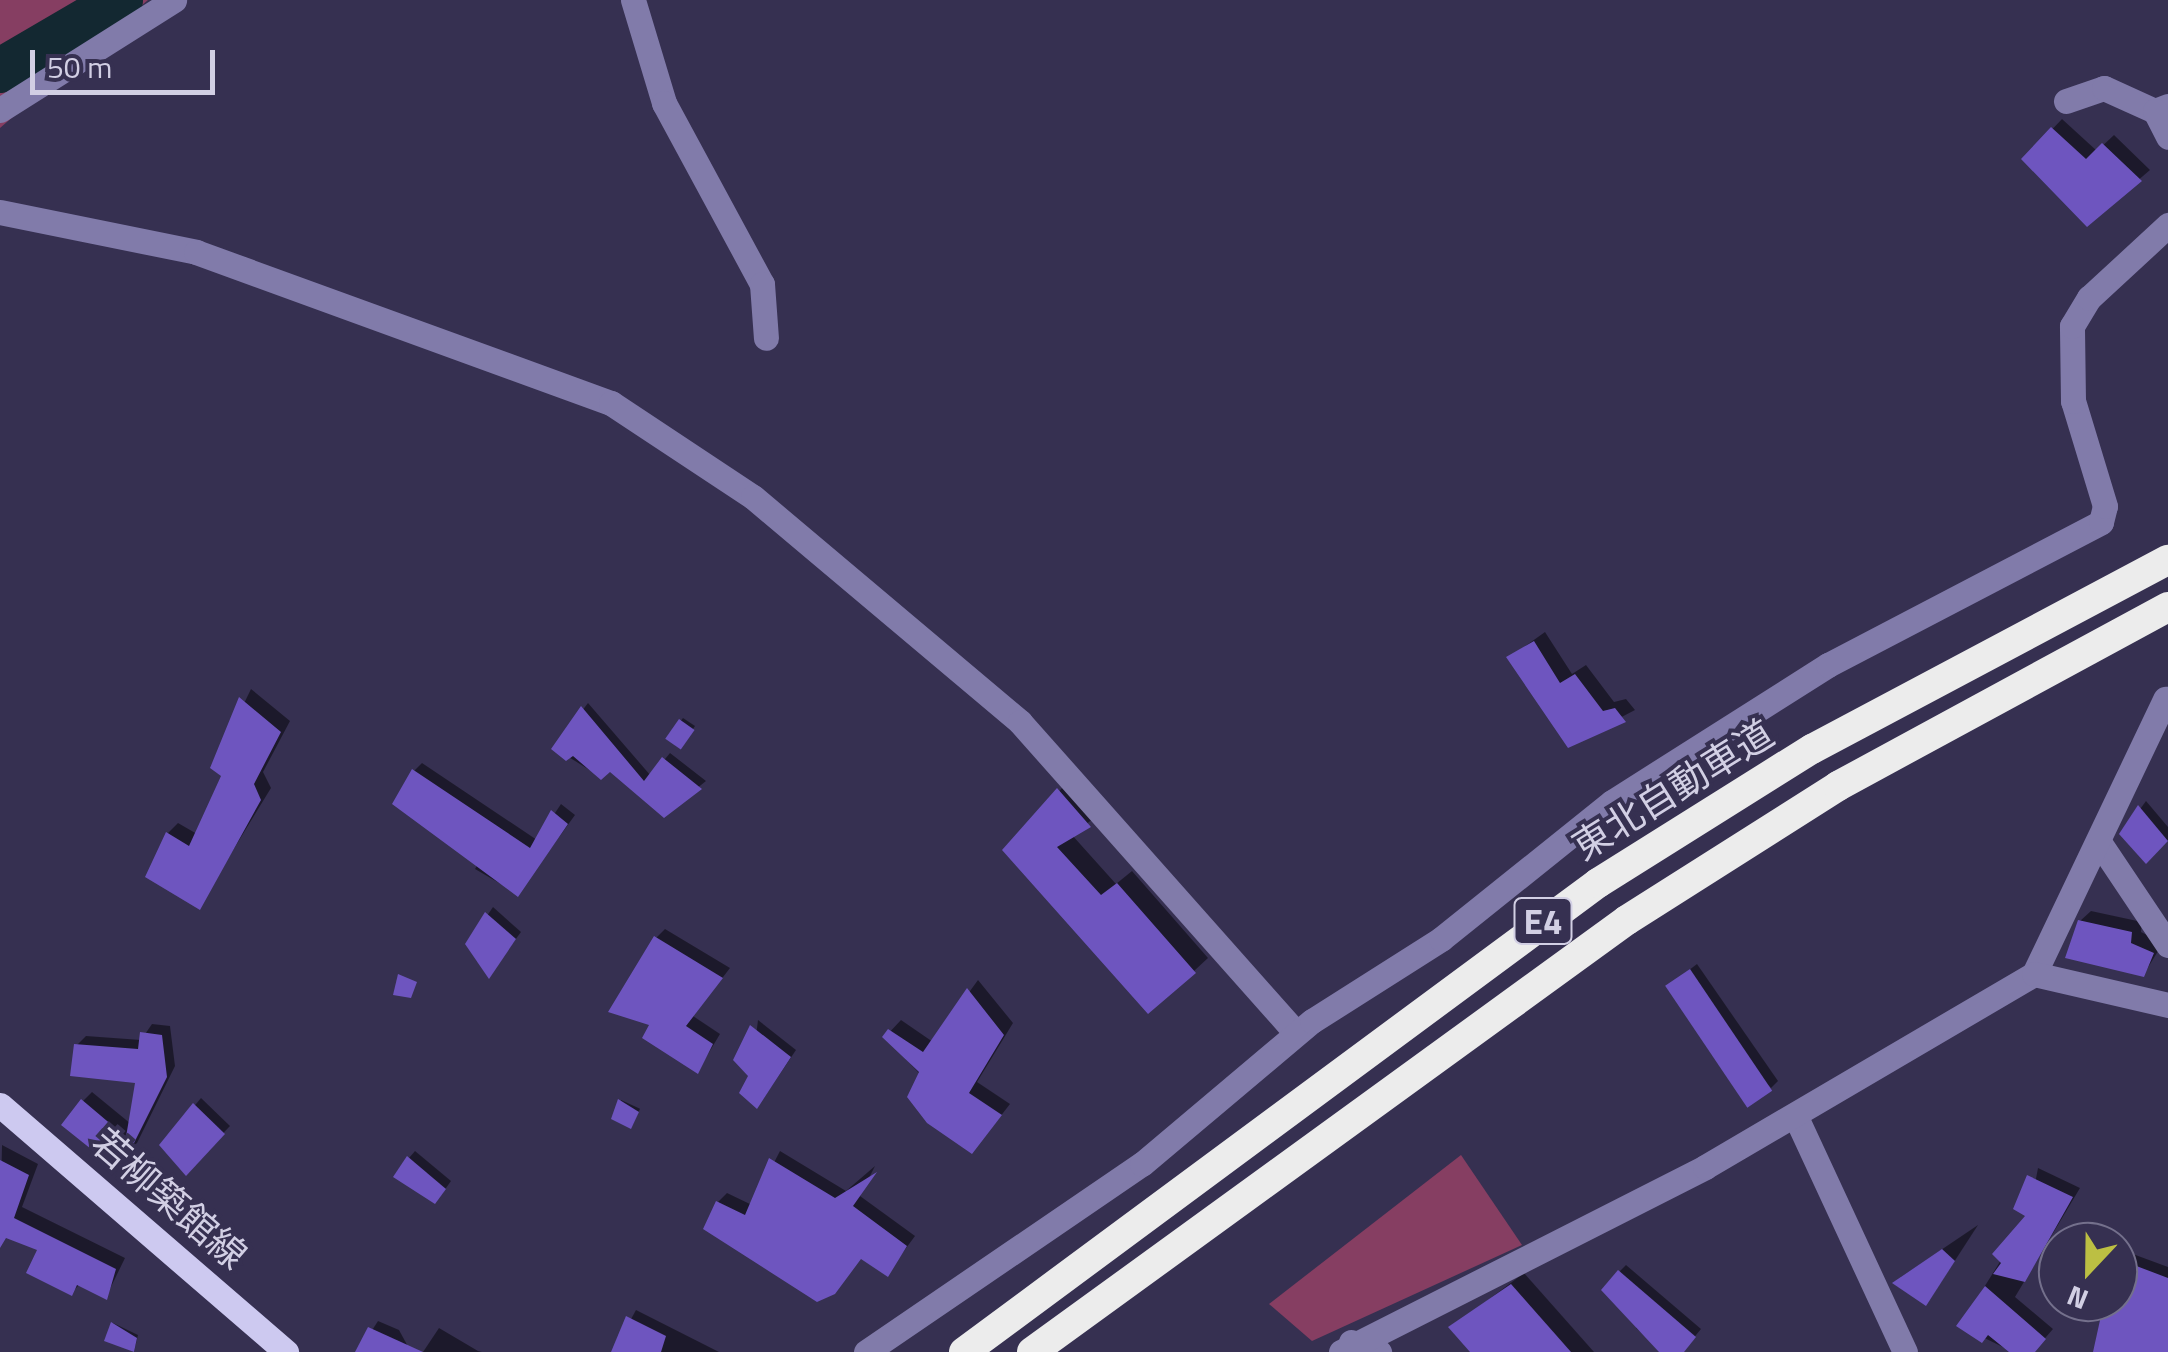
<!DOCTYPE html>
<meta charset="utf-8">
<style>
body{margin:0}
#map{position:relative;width:2168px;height:1352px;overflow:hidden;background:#363051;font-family:"Titillium Web","Noto Sans JP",sans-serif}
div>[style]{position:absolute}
.green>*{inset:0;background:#863e62}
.shadow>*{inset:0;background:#0007;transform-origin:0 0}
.river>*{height:45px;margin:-22.5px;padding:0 22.5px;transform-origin:22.5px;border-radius:22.5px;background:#132831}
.building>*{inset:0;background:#6e55bf;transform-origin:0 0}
.minor>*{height:25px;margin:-12.5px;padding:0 12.5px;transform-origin:12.5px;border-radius:12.5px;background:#817baa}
.major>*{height:25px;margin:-12.5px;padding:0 12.5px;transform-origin:12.5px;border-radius:12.5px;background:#cdc9f0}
.highway>*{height:30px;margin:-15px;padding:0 15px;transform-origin:15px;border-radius:15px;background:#ececec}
span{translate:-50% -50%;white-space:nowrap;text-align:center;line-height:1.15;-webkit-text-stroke:8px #363051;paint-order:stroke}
.shield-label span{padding:2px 8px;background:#363051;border:2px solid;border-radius:8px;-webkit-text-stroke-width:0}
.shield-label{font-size:35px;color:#d2cfe4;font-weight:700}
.street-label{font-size:38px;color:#d2cfe4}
.north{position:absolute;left:2038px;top:1222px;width:100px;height:100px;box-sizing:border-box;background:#363051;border:2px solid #74708c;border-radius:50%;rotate:202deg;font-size:28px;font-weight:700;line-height:40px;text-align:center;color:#d2cfe4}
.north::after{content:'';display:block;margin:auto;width:35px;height:45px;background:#bcbf43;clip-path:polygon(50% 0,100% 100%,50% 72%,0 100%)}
.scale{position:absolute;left:30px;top:50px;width:185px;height:45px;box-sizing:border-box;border:5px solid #d2cfe4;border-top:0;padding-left:12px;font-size:30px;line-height:35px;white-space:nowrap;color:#d2cfe4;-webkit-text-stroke:8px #363051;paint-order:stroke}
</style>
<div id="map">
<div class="green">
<i style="clip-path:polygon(0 0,148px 0,0 128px)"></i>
<i style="clip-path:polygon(1461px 1155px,1522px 1245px,1312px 1341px,1269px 1304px)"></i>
</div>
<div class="shadow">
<i style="clip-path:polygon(2062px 119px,2097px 151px,2114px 135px,2150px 170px,2087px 224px,2024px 159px)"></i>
<i style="clip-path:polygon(1545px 632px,1572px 674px,1586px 665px,1614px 702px,1626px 699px,1635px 710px,1568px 745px,1510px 657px)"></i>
<i style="clip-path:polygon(251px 689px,290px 721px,263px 772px,271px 788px,199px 906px,168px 833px,178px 823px,197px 834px,224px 776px,213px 767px)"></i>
<i style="clip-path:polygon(588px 703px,651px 776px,670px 753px,706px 781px,665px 814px,610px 769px,601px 777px,554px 748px)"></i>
<i style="clip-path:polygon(683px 718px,695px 726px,684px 742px,668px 737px)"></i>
<i style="clip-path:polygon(422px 763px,537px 840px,561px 804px,575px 815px,518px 894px,475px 869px,481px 859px,414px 771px)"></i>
<i style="clip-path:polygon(1072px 777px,1102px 812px,1072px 835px,1116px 884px,1132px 871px,1208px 958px,1194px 971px,1006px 850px)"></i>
<i style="clip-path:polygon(2146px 801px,2168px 827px,2168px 841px,2146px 861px,2122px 834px)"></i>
<i style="clip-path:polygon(493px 907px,521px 932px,489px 975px,468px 944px)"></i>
<i style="clip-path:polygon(2091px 911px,2142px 922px,2141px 932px,2163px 943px,2144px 974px,2080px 921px)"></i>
<i style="clip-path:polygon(665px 929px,730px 968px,693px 1016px,720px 1034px,698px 1071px,653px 1024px,656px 938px)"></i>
<i style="clip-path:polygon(1697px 964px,1778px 1081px,1771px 1088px,1668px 986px)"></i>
<i style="clip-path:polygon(978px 980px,1013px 1023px,977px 1082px,1010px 1104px,982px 1140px,885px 1037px,901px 1020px,933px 1042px)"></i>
<i style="clip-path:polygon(758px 1020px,796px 1050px,763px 1099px,751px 1076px)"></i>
<i style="clip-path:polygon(152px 1024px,170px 1026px,175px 1066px,137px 1143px,111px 1162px,83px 1101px,92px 1092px,131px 1124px,138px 1081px,77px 1045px,86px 1036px,141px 1040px)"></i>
<i style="clip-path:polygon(201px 1098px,230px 1126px,186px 1172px,162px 1145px)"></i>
<i style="left:621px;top:1100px;width:21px;height:18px;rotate:25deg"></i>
<i style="clip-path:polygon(2px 1145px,38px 1164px,22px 1207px,125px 1258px,106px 1297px,80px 1284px,71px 1293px,40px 1249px,0 1233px)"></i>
<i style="clip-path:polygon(415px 1151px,451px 1181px,441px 1195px,409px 1158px)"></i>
<i style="clip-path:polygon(780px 1151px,846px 1191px,875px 1166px,860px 1196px,915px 1236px,887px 1274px,862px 1257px,834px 1292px,718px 1202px,727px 1193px,752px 1205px)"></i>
<i style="clip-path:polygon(2038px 1168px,2080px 1188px,2015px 1297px,2053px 1329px,2033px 1352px,2013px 1352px,1960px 1326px,2029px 1215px)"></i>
<i style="clip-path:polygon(1978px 1225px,1932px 1296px,1926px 1303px,1901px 1277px)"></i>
<i style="clip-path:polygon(2122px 1250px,2168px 1267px,2168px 1352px,2096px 1352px,2105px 1302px,2118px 1302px)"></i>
<i style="clip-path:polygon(1626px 1265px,1701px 1329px,1682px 1352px,1663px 1352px,1636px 1328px,1642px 1321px,1620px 1271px)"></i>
<i style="clip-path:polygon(1524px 1273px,1594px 1352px,1473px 1352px,1452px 1327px)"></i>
<i style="clip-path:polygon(636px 1310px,719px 1352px,613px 1352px)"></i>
<i style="clip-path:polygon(378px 1321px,399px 1330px,411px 1352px,358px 1352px)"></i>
<i style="clip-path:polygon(113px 1323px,138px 1335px,134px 1352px,107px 1340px)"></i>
<i style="clip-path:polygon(439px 1328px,478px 1351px,482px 1352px,423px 1352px)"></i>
</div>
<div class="river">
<i style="left:0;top:70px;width:139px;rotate:-30.3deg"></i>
</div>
<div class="building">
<i style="clip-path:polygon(2051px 127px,2086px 159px,2102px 143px,2142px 181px,2087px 227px,2021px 159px)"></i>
<i style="clip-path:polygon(1534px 641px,1560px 683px,1575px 674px,1603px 711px,1615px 708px,1626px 722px,1568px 748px,1506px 657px)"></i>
<i style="clip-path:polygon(239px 697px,281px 732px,254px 784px,261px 800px,200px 910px,145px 877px,166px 832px,189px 846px,221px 776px,210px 768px)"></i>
<i style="clip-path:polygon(581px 706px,644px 781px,662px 757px,702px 789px,664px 818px,610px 772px,601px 780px,573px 756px,566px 761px,551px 749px)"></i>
<i style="left:679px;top:719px;width:19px;height:24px;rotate:35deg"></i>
<i style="clip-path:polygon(412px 769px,530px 848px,551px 810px,568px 824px,518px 897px,392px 804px)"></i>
<i style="clip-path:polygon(1057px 788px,1091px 827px,1057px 847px,1101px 895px,1117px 883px,1196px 973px,1148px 1014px,1002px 850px)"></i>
<i style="clip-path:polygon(2138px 805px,2168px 841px,2146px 864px,2119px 834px)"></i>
<i style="clip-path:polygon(485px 912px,516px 939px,489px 979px,465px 944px)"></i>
<i style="clip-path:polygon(2078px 920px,2132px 932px,2131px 943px,2154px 953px,2144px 977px,2065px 958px)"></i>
<i style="clip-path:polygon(654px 936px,723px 978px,686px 1026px,713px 1044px,698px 1074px,642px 1038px,649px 1025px,608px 1012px)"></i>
<i style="left:1690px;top:969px;width:147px;height:30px;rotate:56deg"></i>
<i style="clip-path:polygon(398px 974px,417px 982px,411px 998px,393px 995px)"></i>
<i style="clip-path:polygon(967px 988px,1004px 1035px,969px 1093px,1002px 1115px,972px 1154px,927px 1123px,907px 1097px,919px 1072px,882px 1037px,888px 1029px,923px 1052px)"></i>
<i style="clip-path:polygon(750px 1025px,791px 1057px,757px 1109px,739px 1093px,748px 1076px,733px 1060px)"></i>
<i style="clip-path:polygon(140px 1032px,162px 1035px,167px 1077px,128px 1155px,124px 1147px,111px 1165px,61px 1125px,81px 1099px,126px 1137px,135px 1083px,70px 1076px,74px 1044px,138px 1049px)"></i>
<i style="clip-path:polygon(618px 1099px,639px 1112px,631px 1129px,611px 1119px)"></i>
<i style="clip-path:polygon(193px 1103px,225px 1134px,186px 1176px,159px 1145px)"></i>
<i style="clip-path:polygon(407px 1156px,446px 1189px,435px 1204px,393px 1177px)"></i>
<i style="clip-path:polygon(769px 1158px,835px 1198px,877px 1172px,853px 1206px,907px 1246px,888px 1277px,861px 1259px,835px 1294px,817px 1302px,703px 1229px,716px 1201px,745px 1215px)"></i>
<i style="clip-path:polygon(0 1160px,29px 1175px,14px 1218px,116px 1269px,107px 1300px,77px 1285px,72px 1296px,26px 1273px,37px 1250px,6px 1238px,0 1248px)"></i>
<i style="clip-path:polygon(2027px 1175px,2073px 1197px,2025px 1282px,1993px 1274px,2001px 1263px,1992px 1254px,2025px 1216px,2013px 1209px)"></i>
<i style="clip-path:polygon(1942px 1249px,1955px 1261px,1926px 1306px,1892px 1283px)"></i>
<i style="clip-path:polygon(2118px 1259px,2168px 1278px,2168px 1352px,2093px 1352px,2104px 1302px,2118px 1302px)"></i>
<i style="clip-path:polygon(1618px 1270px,1696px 1337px,1684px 1352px,1659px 1352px,1601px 1290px)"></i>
<i style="clip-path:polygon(1511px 1284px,1571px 1352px,1470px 1352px,1448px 1327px)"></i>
<i style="clip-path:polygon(1985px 1286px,2046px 1339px,2035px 1352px,2009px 1352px,1988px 1335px,1982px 1343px,1956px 1326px)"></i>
<i style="clip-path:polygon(626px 1316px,666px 1336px,661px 1352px,611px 1352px)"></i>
<i style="clip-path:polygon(111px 1322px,137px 1338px,134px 1352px,104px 1341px)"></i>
<i style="clip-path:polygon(368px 1327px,423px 1352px,355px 1352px)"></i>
</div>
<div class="minor">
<i style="left:633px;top:0;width:108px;rotate:73.2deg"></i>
<i style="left:664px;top:103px;width:206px;rotate:61.6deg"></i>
<i style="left:762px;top:284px;width:54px;rotate:85.8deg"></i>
<i style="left:2066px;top:101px;width:40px;rotate:-18.9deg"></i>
<i style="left:2104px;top:88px;width:56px;rotate:24.3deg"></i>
<i style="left:2155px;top:111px;width:14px;rotate:-21deg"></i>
<i style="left:0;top:110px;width:206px;rotate:-32.3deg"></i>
<i style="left:2155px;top:111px;width:29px;rotate:63deg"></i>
<i style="left:0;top:212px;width:200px;rotate:11.5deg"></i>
<i style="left:196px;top:252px;width:442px;rotate:20deg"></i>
<i style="left:611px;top:403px;width:170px;rotate:33.5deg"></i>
<i style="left:753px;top:497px;width:349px;rotate:40.1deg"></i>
<i style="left:1020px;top:722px;width:416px;rotate:48.4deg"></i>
<i style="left:2099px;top:842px;width:124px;rotate:56.2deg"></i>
<i style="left:2034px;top:974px;width:305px;rotate:-64.5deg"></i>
<i style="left:1795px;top:1115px;width:261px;rotate:65.1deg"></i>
<i style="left:1351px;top:1342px;width:30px;rotate:20deg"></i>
<i style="left:866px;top:1352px;width:334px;rotate:-34.3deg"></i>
<i style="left:1142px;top:1164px;width:222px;rotate:-40.1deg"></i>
<i style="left:1312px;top:1021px;width:153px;rotate:-32.4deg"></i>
<i style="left:1441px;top:939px;width:219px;rotate:-38.7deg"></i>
<i style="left:1612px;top:802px;width:256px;rotate:-32.4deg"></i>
<i style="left:1828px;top:665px;width:308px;rotate:-27.6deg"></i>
<i style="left:2101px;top:522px;width:16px;rotate:-76deg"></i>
<i style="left:2105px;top:506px;width:110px;rotate:-106.9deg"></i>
<i style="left:2073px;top:401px;width:75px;rotate:-90.8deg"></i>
<i style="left:2072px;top:326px;width:33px;rotate:-59deg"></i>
<i style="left:2089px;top:298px;width:108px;rotate:-42.7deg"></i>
<i style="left:1341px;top:1352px;width:408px;rotate:-26.9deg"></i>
<i style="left:1705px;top:1167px;width:381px;rotate:-30.4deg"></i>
<i style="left:2034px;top:974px;width:138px;rotate:13deg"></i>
</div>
<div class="major">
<i style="left:0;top:1105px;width:378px;rotate:40.8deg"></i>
</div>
<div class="highway">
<i style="left:964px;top:1352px;width:789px;rotate:-36.49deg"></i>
<i style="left:1598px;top:883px;width:252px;rotate:-32.1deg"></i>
<i style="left:1812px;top:749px;width:403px;rotate:-28deg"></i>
<i style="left:1032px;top:1352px;width:735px;rotate:-35.98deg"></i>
<i style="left:1627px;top:920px;width:250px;rotate:-32.4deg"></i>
<i style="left:1838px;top:786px;width:375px;rotate:-28.5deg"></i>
</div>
<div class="shield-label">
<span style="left:1543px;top:921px">E4</span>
</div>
<div class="street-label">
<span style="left:1673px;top:790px;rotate:-32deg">東北自動車道</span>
<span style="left:169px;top:1199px;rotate:41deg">若柳築館線</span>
</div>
<div class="north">N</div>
<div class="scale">50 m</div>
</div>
